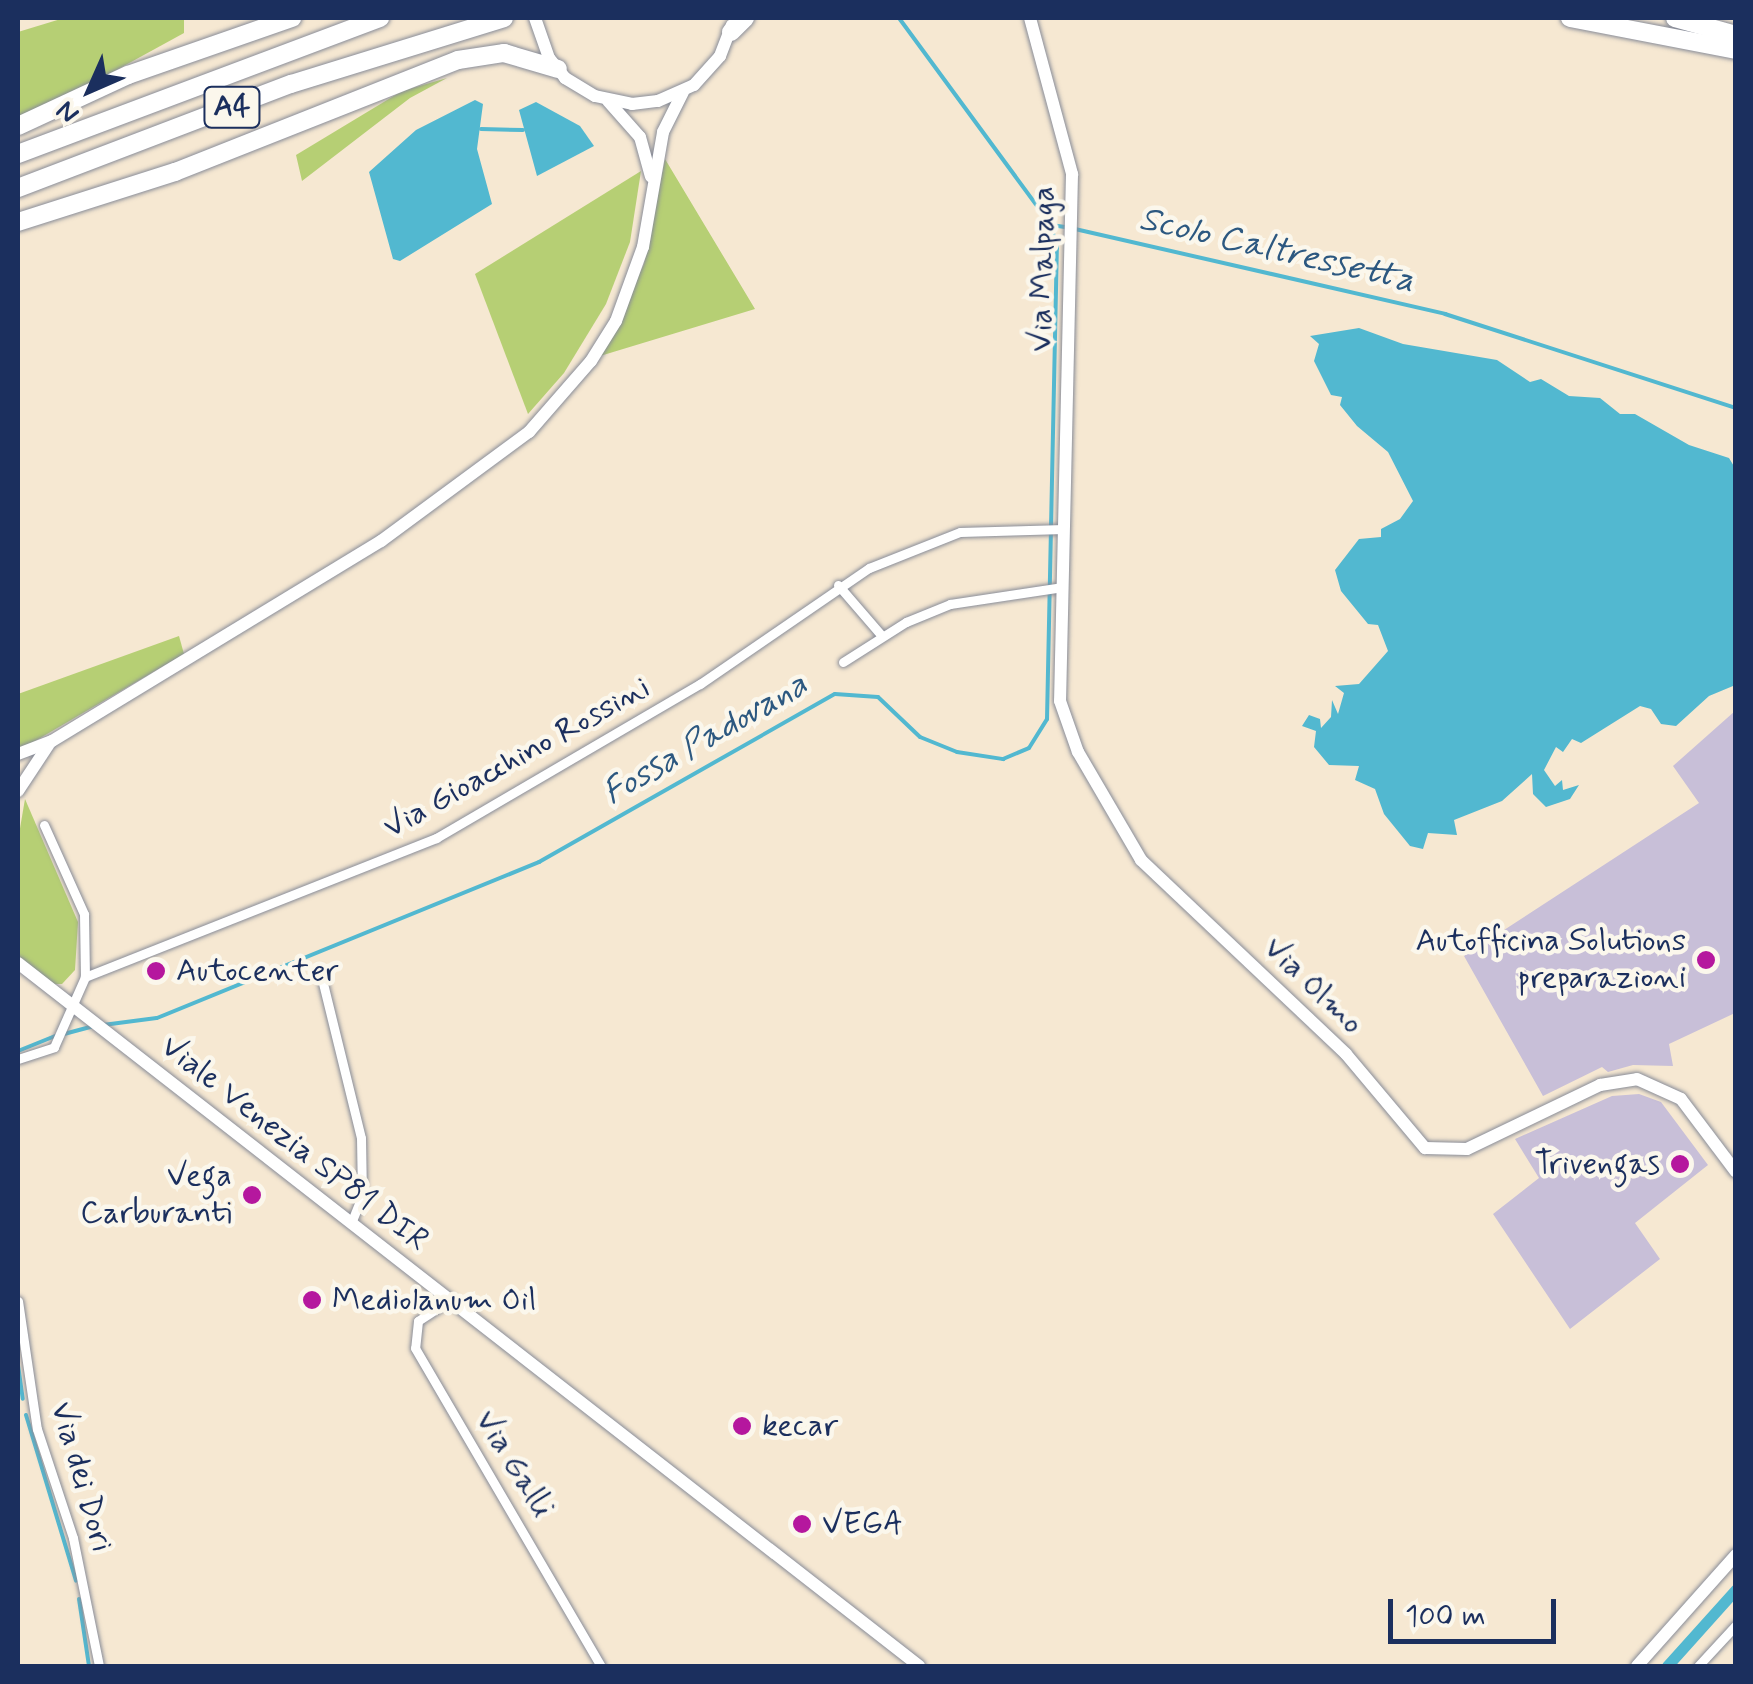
<!DOCTYPE html>
<style>
body{margin:0}
#map{position:relative;width:1753px;height:1684px;overflow:hidden;background:#f6e8d2;font-family:Mynerve,sans-serif}
div>[style]{position:absolute}
.industrial>*{inset:0;background:#c8bfd8}
.green>*{inset:0;background:#b6cf74}
.water>*{inset:0;background:#52b8d0}
.stream>*{height:4px;margin:-2px;padding:0 2px;transform-origin:2px;border-radius:2px;background:#52b8d0}
.canal>*{height:11px;margin:-5.5px;padding:0 5.5px;transform-origin:5.5px;border-radius:5.5px;background:#52b8d0}
.roads{filter:drop-shadow(0 0 2px #888c98) drop-shadow(0 0 2px #888c98)}
.street>*{height:9px;margin:-4.5px;padding:0 4.5px;transform-origin:4.5px;border-radius:4.5px;background:#fff}
.secondary>*{height:12px;margin:-6px;padding:0 6px;transform-origin:6px;border-radius:6px;background:#fff}
.highway>*{height:18px;margin:-9px;padding:0 9px;transform-origin:9px;border-radius:9px;background:#fff}
.dots>*{width:28px;height:28px;translate:-50% -50%;box-sizing:border-box;border:5px solid #fbf7ec;border-radius:50%}
span{translate:-50% -50%;white-space:nowrap;text-align:center;line-height:1.15;-webkit-text-stroke:9px #fbf7ec;paint-order:stroke}
.shield-label span{padding:2px 8px;background:#fbf7ec;border:2px solid;border-radius:8px;-webkit-text-stroke-width:0}
.shield-label{font-size:30px;color:#1b2f5e;font-weight:700}
.street-label{font-size:32px;color:#1b2f5e}
.poi-label{font-size:32px;color:#1b2f5e}
.right{translate:-100% -50%;text-align:right}
.left{translate:0 -50%;text-align:left}
.water-label{font-size:35px;color:#2c5880;font-style:italic}
.frame{position:absolute;inset:0;border:20px solid #1b2f5e;pointer-events:none}
.north{position:absolute;left:40px;top:40px;width:100px;height:100px;-webkit-text-stroke:8px #fbf7ec;paint-order:stroke;rotate:225deg;font-size:28px;font-weight:700;line-height:40px;text-align:center;color:#1b2f5e}
.north::after{content:'';display:block;margin:auto;width:35px;height:45px;background:#1b2f5e;clip-path:polygon(50% 0,100% 100%,50% 72%,0 100%)}
.scale{position:absolute;left:1388px;top:1599px;width:168px;height:45px;box-sizing:border-box;border:5px solid #1b2f5e;border-top:0;padding-left:12px;font-size:30px;line-height:35px;white-space:nowrap;color:#1b2f5e;-webkit-text-stroke:8px #fbf7ec;paint-order:stroke}
</style>
<div id="map">
<div class="industrial">
<i style="clip-path:polygon(1735px 711px,1735px 1013px,1669px 1044px,1673px 1066px,1633px 1065px,1608px 1072px,1602px 1067px,1543px 1096px,1464px 956px,1699px 803px,1673px 766px)"></i>
<i style="clip-path:polygon(1639px 1094px,1661px 1102px,1708px 1165px,1635px 1223px,1660px 1259px,1570px 1329px,1493px 1214px,1539px 1178px,1515px 1139px,1612px 1096px)"></i>
</div>
<div class="green">
<i style="clip-path:polygon(64px 18px,184px 18px,184px 33px,18px 124px,18px 32px)"></i>
<i style="clip-path:polygon(447px 78px,410px 98px,302px 181px,296px 155px,402px 91px)"></i>
<i style="clip-path:polygon(665px 159px,755px 309px,600px 356px,644px 264px)"></i>
<i style="clip-path:polygon(641px 171px,630px 242px,606px 304px,564px 373px,528px 414px,475px 274px)"></i>
<i style="clip-path:polygon(179px 636px,184px 654px,18px 751px,18px 694px)"></i>
<i style="clip-path:polygon(25px 799px,78px 922px,75px 970px,62px 984px,49px 984px,18px 959px,18px 840px)"></i>
</div>
<div class="water">
<i style="clip-path:polygon(475px 100px,483px 104px,477px 149px,492px 204px,400px 261px,393px 259px,369px 172px,416px 130px)"></i>
<i style="clip-path:polygon(536px 102px,580px 126px,594px 146px,537px 176px,519px 110px)"></i>
<i style="clip-path:polygon(1359px 328px,1403px 344px,1497px 360px,1530px 382px,1541px 379px,1569px 396px,1600px 398px,1620px 414px,1635px 414px,1689px 445px,1729px 458px,1735px 468px,1733px 686px,1709px 696px,1676px 726px,1661px 724px,1651px 709px,1640px 706px,1581px 743px,1572px 739px,1563px 752px,1556px 747px,1544px 770px,1555px 786px,1562px 780px,1563px 790px,1579px 785px,1570px 799px,1546px 807px,1533px 794px,1532px 774px,1502px 801px,1454px 820px,1457px 835px,1428px 833px,1423px 849px,1410px 846px,1384px 814px,1375px 789px,1355px 780px,1359px 766px,1329px 765px,1314px 747px,1316px 731px,1302px 726px,1309px 715px,1320px 719px,1321px 728px,1331px 717px,1332px 700px,1338px 714px,1344px 693px,1335px 686px,1359px 684px,1388px 651px,1378px 625px,1368px 624px,1341px 591px,1335px 570px,1359px 539px,1381px 537px,1381px 529px,1400px 519px,1413px 501px,1388px 452px,1357px 426px,1340px 405px,1342px 397px,1331px 395px,1314px 361px,1319px 344px,1310px 336px)"></i>
</div>
<div class="stream">
<i style="left:899px;top:18px;width:257px;rotate:53.7deg"></i>
<i style="left:1051px;top:225px;width:14px;rotate:8deg"></i>
<i style="left:481px;top:129px;width:42px;rotate:1.4deg"></i>
<i style="left:1075px;top:229px;width:380px;rotate:12.9deg"></i>
<i style="left:1445px;top:314px;width:306px;rotate:17.9deg"></i>
<i style="left:103px;top:1025px;width:54px;rotate:-7.4deg"></i>
<i style="left:157px;top:1018px;width:413px;rotate:-22.2deg"></i>
<i style="left:539px;top:862px;width:340px;rotate:-29.6deg"></i>
<i style="left:835px;top:694px;width:43px;rotate:4deg"></i>
<i style="left:878px;top:697px;width:58px;rotate:43.6deg"></i>
<i style="left:920px;top:737px;width:40px;rotate:22deg"></i>
<i style="left:957px;top:752px;width:47px;rotate:8.7deg"></i>
<i style="left:1003px;top:759px;width:28px;rotate:-23deg"></i>
<i style="left:1029px;top:748px;width:34px;rotate:-58deg"></i>
<i style="left:1047px;top:719px;width:471px;rotate:-88.8deg"></i>
<i style="left:1057px;top:248px;width:24px;rotate:-105deg"></i>
<i style="left:64px;top:1034px;width:31px;rotate:-15deg"></i>
<i style="left:18px;top:1051px;width:40px;rotate:-22deg"></i>
<i style="left:18px;top:1365px;width:34px;rotate:82deg"></i>
<i style="left:26px;top:1415px;width:173px;rotate:73.2deg"></i>
<i style="left:79px;top:1599px;width:68px;rotate:81.5deg"></i>
</div>
<div class="canal">
<i style="left:1667px;top:1666px;width:103px;rotate:-48.1deg"></i>
</div>
<div class="roads">
<div class="street">
<i style="left:838px;top:585px;width:67px;rotate:49.2deg"></i>
<i style="left:843px;top:662px;width:75px;rotate:-32.4deg"></i>
<i style="left:906px;top:622px;width:48px;rotate:-22.2deg"></i>
<i style="left:950px;top:604px;width:114px;rotate:-8.6deg"></i>
<i style="left:44px;top:825px;width:98px;rotate:65.8deg"></i>
<i style="left:84px;top:914px;width:63px;rotate:89.1deg"></i>
<i style="left:320px;top:971px;width:172px;rotate:76.2deg"></i>
<i style="left:361px;top:1138px;width:58px;rotate:89deg"></i>
<i style="left:362px;top:1196px;width:29px;rotate:112deg"></i>
<i style="left:18px;top:1059px;width:38px;rotate:-18deg"></i>
<i style="left:54px;top:1047px;width:77px;rotate:-66.1deg"></i>
<i style="left:85px;top:977px;width:378px;rotate:-21.6deg"></i>
<i style="left:436px;top:838px;width:306px;rotate:-30.3deg"></i>
<i style="left:700px;top:684px;width:205px;rotate:-34.5deg"></i>
<i style="left:869px;top:568px;width:98px;rotate:-21.6deg"></i>
<i style="left:960px;top:532px;width:104px;rotate:-1.7deg"></i>
<i style="left:450px;top:1300px;width:38px;rotate:147deg"></i>
<i style="left:418px;top:1321px;width:27px;rotate:96deg"></i>
<i style="left:415px;top:1348px;width:368px;rotate:59.7deg"></i>
<i style="left:18px;top:1301px;width:129px;rotate:81.6deg"></i>
<i style="left:37px;top:1429px;width:115px;rotate:71.7deg"></i>
<i style="left:73px;top:1538px;width:131px;rotate:78.5deg"></i>
<i style="left:1698px;top:1666px;width:56px;rotate:-47.2deg"></i>
</div>
<div class="secondary">
<i style="left:535px;top:18px;width:42px;rotate:70.7deg"></i>
<i style="left:549px;top:58px;width:26px;rotate:51deg"></i>
<i style="left:565px;top:78px;width:35px;rotate:31deg"></i>
<i style="left:595px;top:96px;width:38px;rotate:12deg"></i>
<i style="left:632px;top:104px;width:26px;rotate:-7deg"></i>
<i style="left:658px;top:101px;width:39px;rotate:-24deg"></i>
<i style="left:694px;top:85px;width:39px;rotate:-48deg"></i>
<i style="left:720px;top:56px;width:33px;rotate:-69deg"></i>
<i style="left:1030px;top:18px;width:162px;rotate:74.9deg"></i>
<i style="left:1072px;top:174px;width:527px;rotate:91.3deg"></i>
<i style="left:1060px;top:701px;width:54px;rotate:70.6deg"></i>
<i style="left:1078px;top:752px;width:125px;rotate:59.7deg"></i>
<i style="left:1141px;top:860px;width:282px;rotate:43.4deg"></i>
<i style="left:1346px;top:1054px;width:123px;rotate:50deg"></i>
<i style="left:1425px;top:1148px;width:42px;rotate:1.4deg"></i>
<i style="left:1467px;top:1149px;width:148px;rotate:-25.7deg"></i>
<i style="left:1600px;top:1085px;width:37px;rotate:-9deg"></i>
<i style="left:1637px;top:1079px;width:48px;rotate:24.4deg"></i>
<i style="left:1681px;top:1099px;width:91px;rotate:53deg"></i>
<i style="left:608px;top:101px;width:48px;rotate:48.4deg"></i>
<i style="left:640px;top:137px;width:41px;rotate:74.6deg"></i>
<i style="left:18px;top:754px;width:36px;rotate:-21deg"></i>
<i style="left:52px;top:741px;width:385px;rotate:-31.3deg"></i>
<i style="left:381px;top:541px;width:184px;rotate:-36.4deg"></i>
<i style="left:529px;top:432px;width:94px;rotate:-48.9deg"></i>
<i style="left:591px;top:361px;width:47px;rotate:-58deg"></i>
<i style="left:616px;top:321px;width:79px;rotate:-70deg"></i>
<i style="left:643px;top:247px;width:117px;rotate:-80.1deg"></i>
<i style="left:663px;top:132px;width:45px;rotate:-63.4deg"></i>
<i style="left:18px;top:791px;width:56px;rotate:-56.6deg"></i>
<i style="left:18px;top:963px;width:1143px;rotate:37.96deg"></i>
<i style="left:1637px;top:1666px;width:149px;rotate:-48.3deg"></i>
</div>
<div class="highway">
<i style="left:1570px;top:18px;width:169px;rotate:10.9deg"></i>
<i style="left:1675px;top:18px;width:63px;rotate:15.6deg"></i>
<i style="left:731px;top:32px;width:20px;rotate:-45deg"></i>
<i style="left:18px;top:126px;width:121px;rotate:-24.9deg"></i>
<i style="left:128px;top:75px;width:174px;rotate:-19.2deg"></i>
<i style="left:18px;top:154px;width:387px;rotate:-20.6deg"></i>
<i style="left:18px;top:188px;width:292px;rotate:-20.9deg"></i>
<i style="left:291px;top:84px;width:223px;rotate:-17.2deg"></i>
<i style="left:18px;top:222px;width:165px;rotate:-17.7deg"></i>
<i style="left:175px;top:172px;width:304px;rotate:-21.6deg"></i>
<i style="left:458px;top:60px;width:47px;rotate:-8.7deg"></i>
<i style="left:504px;top:53px;width:56px;rotate:16.5deg"></i>
</div>
</div>
<div class="dots">
<i style="left:1706px;top:960px;background:#b5179e"></i>
<i style="left:156px;top:971px;background:#b5179e"></i>
<i style="left:1680px;top:1164px;background:#b5179e"></i>
<i style="left:252px;top:1195px;background:#b5179e"></i>
<i style="left:312px;top:1300px;background:#b5179e"></i>
<i style="left:742px;top:1426px;background:#b5179e"></i>
<i style="left:802px;top:1524px;background:#b5179e"></i>
</div>
<div class="shield-label">
<span style="left:232px;top:107px">A4</span>
</div>
<div class="street-label">
<span style="left:1043px;top:269px;rotate:-89deg">Via Malpaga</span>
<span style="left:517px;top:758px;rotate:-29deg">Via Gioacchino Rossini</span>
<span style="left:1313px;top:986px;rotate:44deg">Via Olmo</span>
<span style="left:294px;top:1144px;rotate:38deg">Viale Venezia SP81 DIR</span>
<span style="left:514px;top:1464px;rotate:58deg">Via Galli</span>
<span style="left:81px;top:1477px;rotate:74deg">Via dei Dori</span>
</div>
<div class="poi-label">
<span class="right" style="left:1686px;top:960px">Autofficina Solutions<br>preparazioni</span>
<span class="left" style="left:176px;top:971px">Autocenter</span>
<span class="right" style="left:1660px;top:1164px">Trivengas</span>
<span class="right" style="left:232px;top:1195px">Vega<br>Carburanti</span>
<span class="left" style="left:332px;top:1300px">Mediolanum Oil</span>
<span class="left" style="left:762px;top:1426px">kecar</span>
<span class="left" style="left:822px;top:1524px">VEGA</span>
</div>
<div class="water-label">
<span style="left:1277px;top:250px;rotate:13deg">Scolo Caltressetta</span>
<span style="left:705px;top:739px;rotate:-30deg">Fossa Padovana</span>
</div>
<div class="frame"></div>
<div class="north">N</div>
<div class="scale">100 m</div>
</div>
